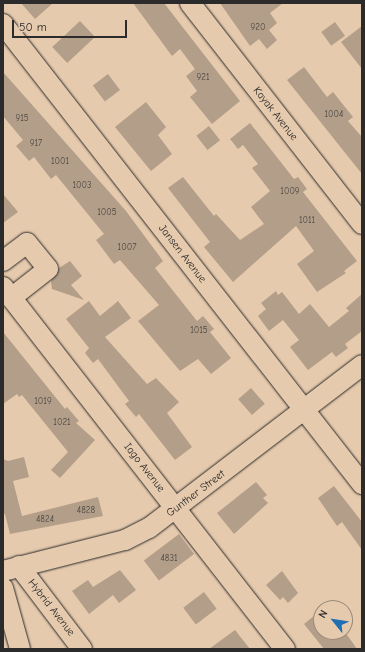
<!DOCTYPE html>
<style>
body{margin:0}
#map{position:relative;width:365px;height:652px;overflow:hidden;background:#e6caad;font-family:"Comic Neue",sans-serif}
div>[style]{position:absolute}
.building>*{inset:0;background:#b29e89;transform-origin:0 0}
.roads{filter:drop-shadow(0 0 1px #2b2b2b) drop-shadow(0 0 1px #2b2b2b)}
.minor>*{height:20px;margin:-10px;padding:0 10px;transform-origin:10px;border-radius:10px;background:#e6caad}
span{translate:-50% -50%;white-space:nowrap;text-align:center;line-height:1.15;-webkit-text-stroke:3.5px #e6caad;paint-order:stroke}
.number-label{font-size:9px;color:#4d4842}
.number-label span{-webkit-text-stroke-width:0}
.street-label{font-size:11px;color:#2b2b2b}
.frame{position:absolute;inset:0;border:4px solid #2b2b2b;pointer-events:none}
.north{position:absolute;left:313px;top:600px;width:40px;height:40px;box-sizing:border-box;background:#e6caad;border:1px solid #9b8a79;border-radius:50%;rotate:300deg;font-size:11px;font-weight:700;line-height:16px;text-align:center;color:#2b2b2b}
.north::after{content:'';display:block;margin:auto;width:14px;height:18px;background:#1f6fb2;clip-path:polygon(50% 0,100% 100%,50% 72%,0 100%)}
.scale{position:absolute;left:12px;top:20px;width:115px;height:18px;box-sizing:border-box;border:2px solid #2b2b2b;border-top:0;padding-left:5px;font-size:12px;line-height:14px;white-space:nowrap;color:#2b2b2b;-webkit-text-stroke:3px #e6caad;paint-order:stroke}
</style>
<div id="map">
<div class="building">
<i style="clip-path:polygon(21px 3px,53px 3px,35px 19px)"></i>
<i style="clip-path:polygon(133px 3px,164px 3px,240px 101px,212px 124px,190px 97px,197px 91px,186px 76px,195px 69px,180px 49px,172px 56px)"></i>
<i style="clip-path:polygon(220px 3px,283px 3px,270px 13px,277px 23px,269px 30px,277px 40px,267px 49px,259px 39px,250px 46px)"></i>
<i style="left:80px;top:21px;width:22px;height:38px;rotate:47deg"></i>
<i style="left:335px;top:22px;width:17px;height:17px;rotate:54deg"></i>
<i style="clip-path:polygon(362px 26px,362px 69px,341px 42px)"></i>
<i style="clip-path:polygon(304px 67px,327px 97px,333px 92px,353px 117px,348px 121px,362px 137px,362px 174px,287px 80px)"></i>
<i style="clip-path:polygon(3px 72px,126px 211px,163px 261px,155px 268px,197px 321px,203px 316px,214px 329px,210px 332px,231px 358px,211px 374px,198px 359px,180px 371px,138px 321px,159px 305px,120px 260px,114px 264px,96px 240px,104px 234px,56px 175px,51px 179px,34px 157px,29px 161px,16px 146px,23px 140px,3px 116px)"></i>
<i style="left:108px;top:74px;width:20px;height:19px;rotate:53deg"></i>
<i style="clip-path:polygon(146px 102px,166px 127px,158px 135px,172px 154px,151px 171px,115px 127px)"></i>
<i style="clip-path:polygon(250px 123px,294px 179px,298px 177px,307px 189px,303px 192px,357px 261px,344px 271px,346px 273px,317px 292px,297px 264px,314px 251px,296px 226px,233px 282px,204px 247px,210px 242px,168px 188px,183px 177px,214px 216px,216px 214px,240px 240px,264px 224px,251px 207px,270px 191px,252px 168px,258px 164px,243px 145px,238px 149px,230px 139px)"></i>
<i style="left:209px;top:126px;width:18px;height:16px;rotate:52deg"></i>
<i style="clip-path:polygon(3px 194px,18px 212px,3px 223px)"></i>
<i style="clip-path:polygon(70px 261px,82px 276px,71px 285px,84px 300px,52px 289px,51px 281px,59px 268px)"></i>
<i style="clip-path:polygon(276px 291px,278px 295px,282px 292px,299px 314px,310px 304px,329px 327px,349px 311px,346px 308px,362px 294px,362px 331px,345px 344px,348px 348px,336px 357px,332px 352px,308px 370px,290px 347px,299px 340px,283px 320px,269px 331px,258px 316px,266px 309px,261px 303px)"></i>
<i style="clip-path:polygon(89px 301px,100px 316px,118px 301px,131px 318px,105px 337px,147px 384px,156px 378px,179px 402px,167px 413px,192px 447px,175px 460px,139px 414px,136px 417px,125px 404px,129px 401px,98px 359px,93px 363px,85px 353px,89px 348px,66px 319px)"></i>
<i style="clip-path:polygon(3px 332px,65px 409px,67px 407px,79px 421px,76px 423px,95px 440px,60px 478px,51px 470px,68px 452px,22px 395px,19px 397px,17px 394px,3px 404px)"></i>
<i style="left:251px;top:388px;width:21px;height:17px;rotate:49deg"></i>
<i style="clip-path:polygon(24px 457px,29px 477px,13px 481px,22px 516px,98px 497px,103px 516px,10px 534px,5px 514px,3px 514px,3px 459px,8px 461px)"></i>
<i style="clip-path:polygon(256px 482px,267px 495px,263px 498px,268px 503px,234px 534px,217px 513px)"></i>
<i style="clip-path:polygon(334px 486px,362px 522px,362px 550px,342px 522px,337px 526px,318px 498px)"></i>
<i style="left:179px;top:534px;width:25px;height:44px;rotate:53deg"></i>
<i style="clip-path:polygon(120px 570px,136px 590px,119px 603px,113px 595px,89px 614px,72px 591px,88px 580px,93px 587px)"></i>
<i style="clip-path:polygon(282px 571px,298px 593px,288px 603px,283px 597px,280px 600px,266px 585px)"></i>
<i style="left:204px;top:592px;width:21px;height:26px;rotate:53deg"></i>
<i style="clip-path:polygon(321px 610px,321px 632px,345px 632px,357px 649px,324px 649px,304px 624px)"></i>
<i style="clip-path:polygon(235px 630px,250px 649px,209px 649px)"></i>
</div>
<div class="roads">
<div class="minor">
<i style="left:190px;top:3px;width:280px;rotate:52.1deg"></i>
<i style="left:3px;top:24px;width:584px;rotate:52.03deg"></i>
<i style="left:3px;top:261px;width:30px;rotate:-37deg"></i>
<i style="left:27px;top:243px;width:33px;rotate:51deg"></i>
<i style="left:48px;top:269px;width:47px;rotate:141.9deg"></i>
<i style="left:3px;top:287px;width:459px;rotate:52.1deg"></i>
<i style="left:19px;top:566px;width:104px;rotate:52.8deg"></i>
<i style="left:3px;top:571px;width:126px;rotate:-14.3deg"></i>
<i style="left:125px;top:540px;width:27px;rotate:-27deg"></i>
<i style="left:149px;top:528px;width:268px;rotate:-37.4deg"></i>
<i style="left:3px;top:588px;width:63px;rotate:74.4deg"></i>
</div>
</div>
<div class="number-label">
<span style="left:258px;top:27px">920</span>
<span style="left:203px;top:77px">921</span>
<span style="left:334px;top:114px">1004</span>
<span style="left:22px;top:118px">915</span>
<span style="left:36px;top:143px">917</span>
<span style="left:60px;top:161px">1001</span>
<span style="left:82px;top:185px">1003</span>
<span style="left:290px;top:191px">1009</span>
<span style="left:107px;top:212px">1005</span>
<span style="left:307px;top:220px">1011</span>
<span style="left:127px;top:247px">1007</span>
<span style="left:199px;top:330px">1015</span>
<span style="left:43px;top:401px">1019</span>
<span style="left:62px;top:422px">1021</span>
<span style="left:86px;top:510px">4828</span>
<span style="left:45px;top:519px">4824</span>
<span style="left:169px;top:558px">4831</span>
</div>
<div class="street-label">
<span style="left:275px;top:114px;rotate:52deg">Kayak Avenue</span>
<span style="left:182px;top:254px;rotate:52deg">Jansen Avenue</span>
<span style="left:144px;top:468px;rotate:52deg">Iago Avenue</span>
<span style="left:196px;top:494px;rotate:-37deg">Gunther Street</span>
<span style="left:51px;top:608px;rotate:52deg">Hybrid Avenue</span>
</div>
<div class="frame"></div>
<div class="north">N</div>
<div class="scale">50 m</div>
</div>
